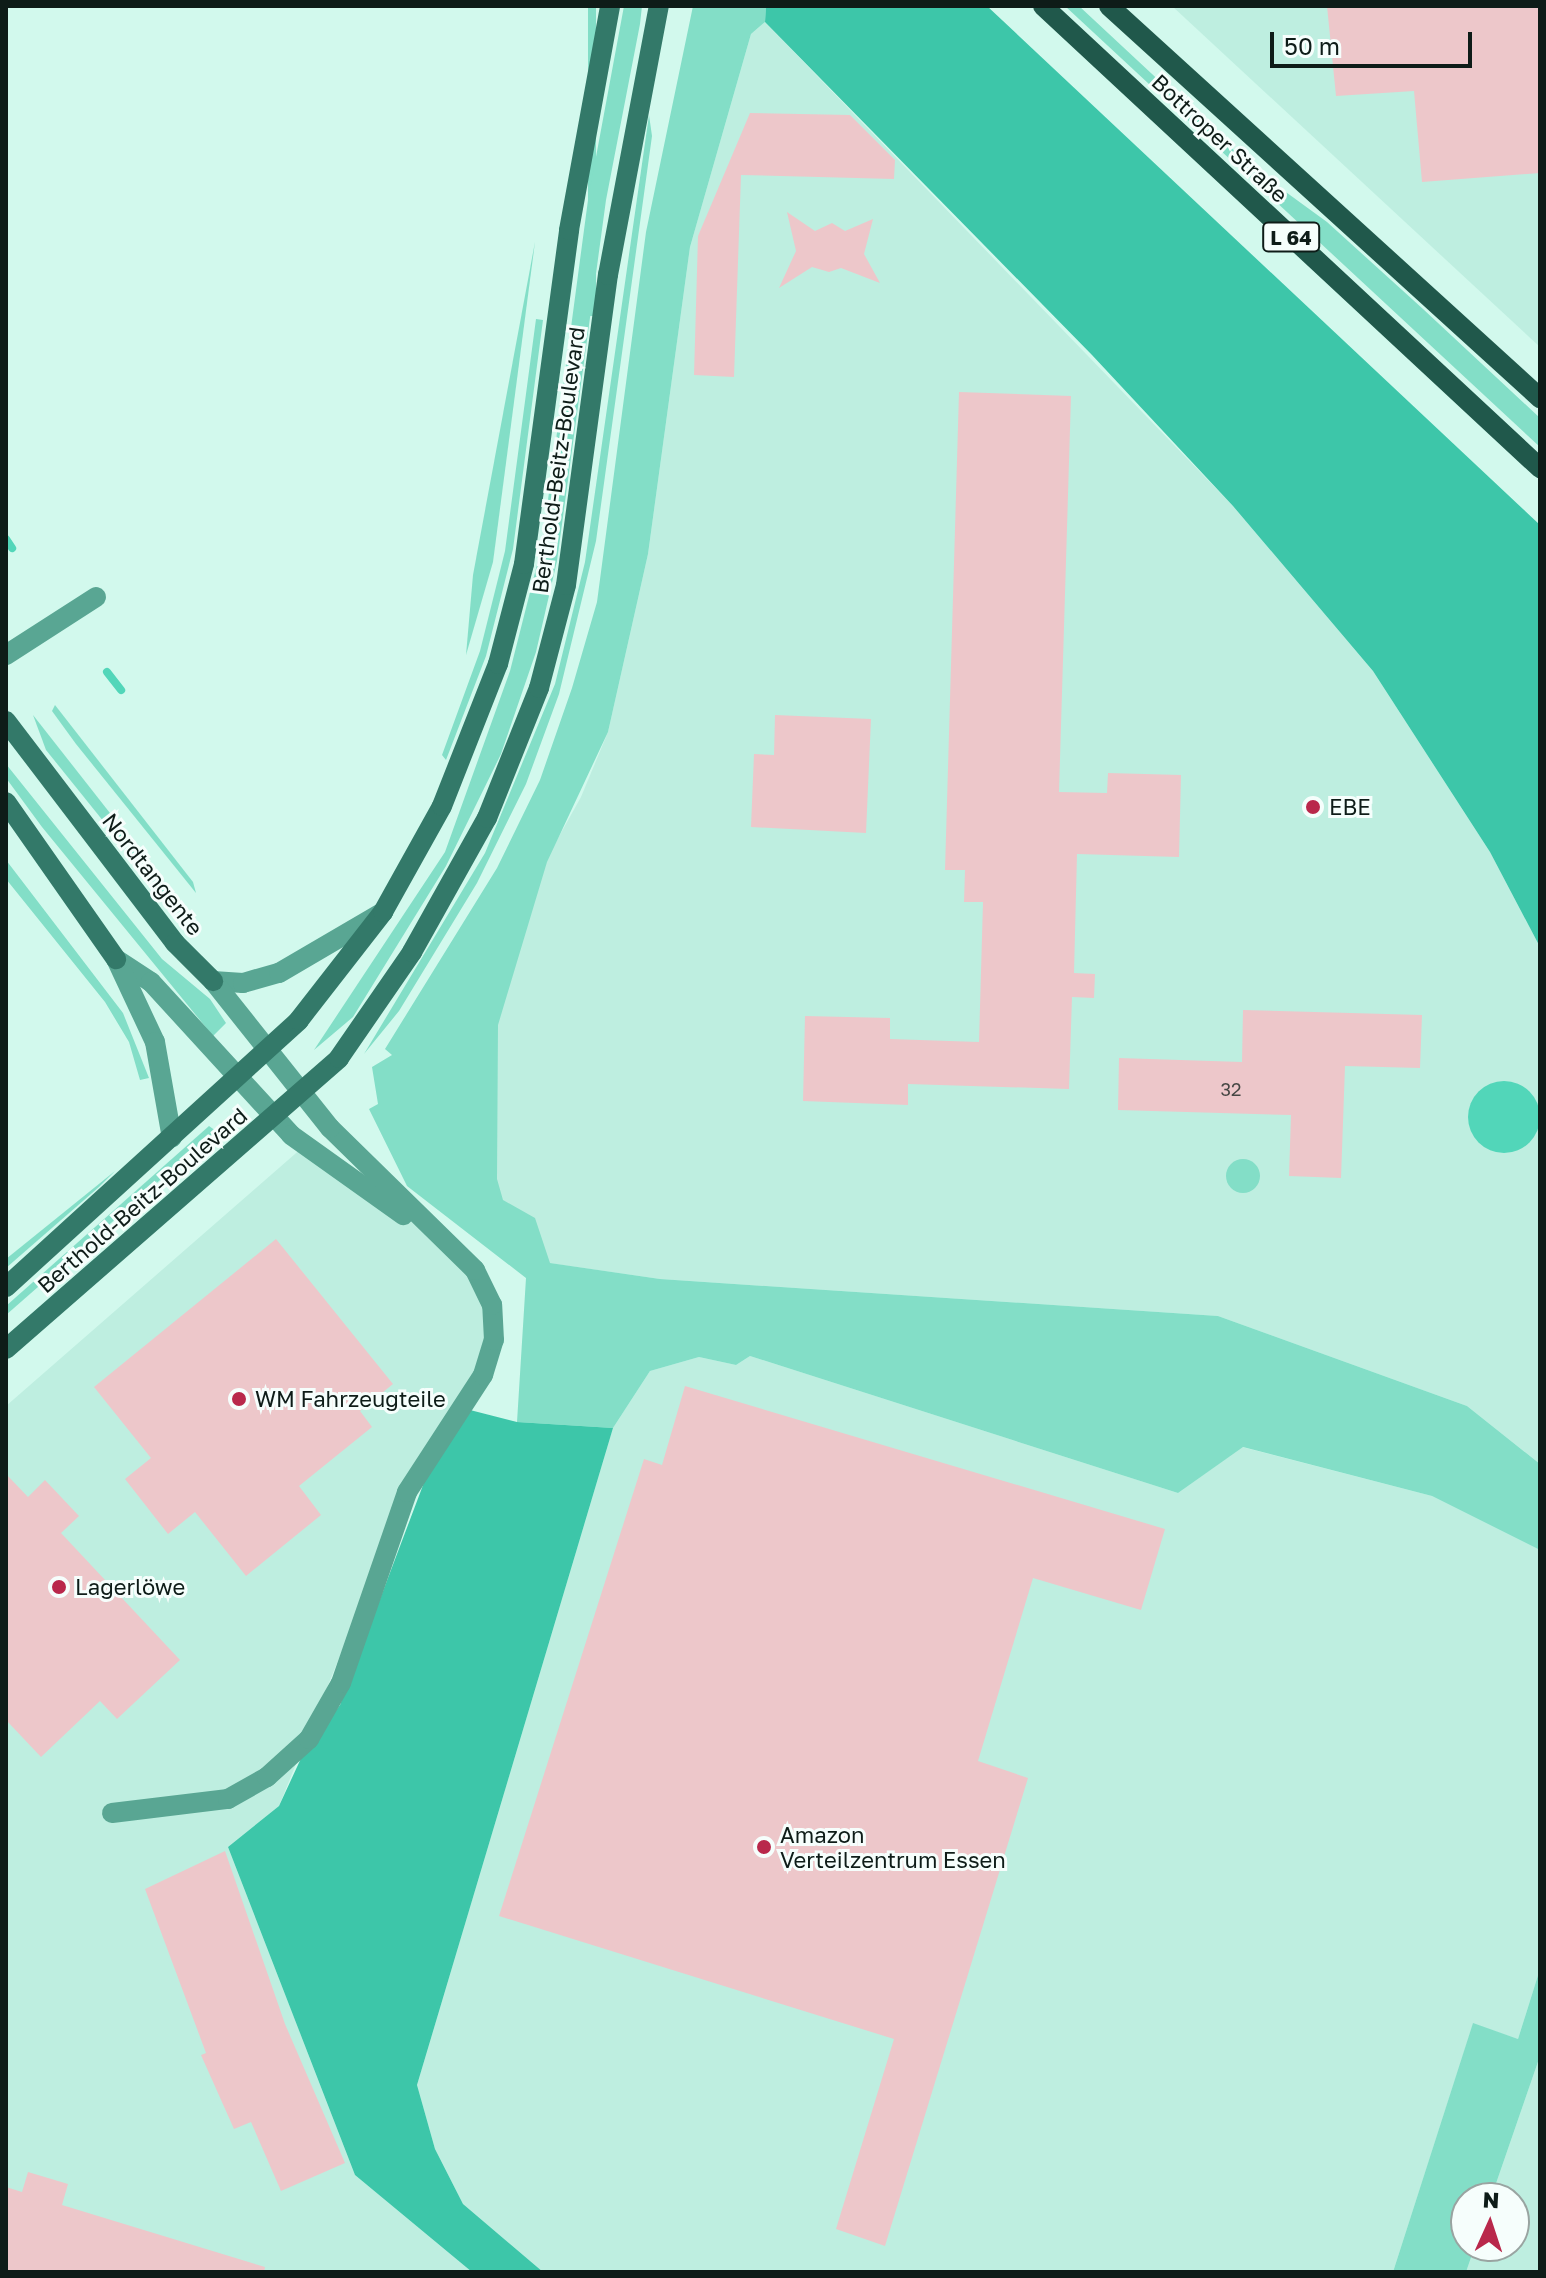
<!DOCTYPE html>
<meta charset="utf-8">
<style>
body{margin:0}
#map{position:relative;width:1546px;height:2278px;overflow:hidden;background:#d2f9ed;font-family:"Golos Text",sans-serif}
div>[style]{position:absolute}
.built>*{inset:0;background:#beeee0}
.green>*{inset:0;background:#83dec7;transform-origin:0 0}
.round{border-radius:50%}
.forest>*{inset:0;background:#3dc6a9}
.water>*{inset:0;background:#52d6b9}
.stream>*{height:8px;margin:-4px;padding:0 4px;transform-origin:4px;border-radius:4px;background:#52d6b9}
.building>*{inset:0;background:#edc7ca}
.street>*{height:20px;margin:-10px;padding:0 10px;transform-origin:10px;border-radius:10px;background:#59a693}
.secondary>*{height:20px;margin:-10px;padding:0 10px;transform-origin:10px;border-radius:10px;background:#337969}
.primary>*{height:20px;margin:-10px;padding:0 10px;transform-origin:10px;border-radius:10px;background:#20584b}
.dots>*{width:22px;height:22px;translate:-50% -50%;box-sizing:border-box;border:4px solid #f6fefc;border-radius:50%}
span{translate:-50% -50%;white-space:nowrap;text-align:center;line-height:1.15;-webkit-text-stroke:6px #f6fefc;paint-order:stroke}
.number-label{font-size:18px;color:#464744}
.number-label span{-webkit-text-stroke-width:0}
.shield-label span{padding:2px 6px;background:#f6fefc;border:2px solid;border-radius:6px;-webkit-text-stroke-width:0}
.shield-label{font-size:20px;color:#0e1c18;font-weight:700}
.street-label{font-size:22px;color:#0e1c18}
.poi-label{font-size:22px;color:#0e1c18}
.left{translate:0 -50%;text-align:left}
.frame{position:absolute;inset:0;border:8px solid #0e1c18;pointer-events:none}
.north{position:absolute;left:1450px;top:2182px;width:80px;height:80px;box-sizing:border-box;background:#f6fefc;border:2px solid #99a4a1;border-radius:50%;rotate:3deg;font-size:22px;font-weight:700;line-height:32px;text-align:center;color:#0e1c18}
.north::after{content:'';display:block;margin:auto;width:28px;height:36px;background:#b9284b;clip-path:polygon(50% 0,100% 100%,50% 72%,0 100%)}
.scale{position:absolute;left:1270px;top:32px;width:202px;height:36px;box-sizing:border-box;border:4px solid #0e1c18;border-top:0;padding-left:10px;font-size:24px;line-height:28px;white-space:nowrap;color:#0e1c18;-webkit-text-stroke:6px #f6fefc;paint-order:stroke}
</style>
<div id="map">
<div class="built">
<i style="clip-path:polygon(1172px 6px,1540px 6px,1540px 347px)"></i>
<i style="clip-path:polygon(765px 22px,1233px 506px,1373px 671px,1490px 852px,1540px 947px,1540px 1464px,1467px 1406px,1218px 1316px,660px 1279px,549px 1263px,482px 1212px,444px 1042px,581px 797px,608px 732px,648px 554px,690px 247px,751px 34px)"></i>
<i style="clip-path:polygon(303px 1147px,367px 1187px,480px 1274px,494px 1355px,415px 1471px,279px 1806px,228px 1847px,355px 2175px,472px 2272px,6px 2272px,6px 1406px)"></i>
<i style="clip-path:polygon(750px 1356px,1178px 1493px,1242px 1447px,1432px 1496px,1540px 1550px,1540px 1969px,1518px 2039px,1473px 2024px,1393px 2272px,543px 2272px,463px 2204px,435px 2149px,417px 2085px,613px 1428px,650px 1371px,699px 1357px,736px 1365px)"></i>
<i style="clip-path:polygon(1540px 2056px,1540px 2272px,1466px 2272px,1475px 2246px,1514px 2246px,1514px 2198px,1491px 2198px)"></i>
</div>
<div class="green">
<i style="left:588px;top:6px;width:8px;height:310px"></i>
<i style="clip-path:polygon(624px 6px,642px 6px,640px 24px,606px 200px,557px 561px,536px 652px,501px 754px,446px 866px,353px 1017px,314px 1050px,445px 852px,510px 671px,542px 545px,588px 200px)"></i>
<i style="clip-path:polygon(693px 6px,766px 6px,765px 22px,751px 34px,690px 247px,648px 554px,608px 732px,547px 862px,498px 1025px,497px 1179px,503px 1200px,535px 1218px,550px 1263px,660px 1279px,1218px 1316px,1467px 1406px,1540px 1464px,1540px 1550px,1432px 1496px,1243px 1447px,1178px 1493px,750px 1356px,736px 1365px,699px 1357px,650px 1371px,613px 1428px,517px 1422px,526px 1278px,407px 1186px,369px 1109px,378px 1104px,372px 1067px,392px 1055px,385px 1049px,497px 868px,540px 780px,572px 688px,597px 602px,646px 232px)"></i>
<i style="clip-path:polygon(1065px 6px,1079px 6px,1254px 169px,1327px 222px,1423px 309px,1540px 418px,1540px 447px)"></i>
<i style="clip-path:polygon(649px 115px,652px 136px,596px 541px,559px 694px,526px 784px,477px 883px,399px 1011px,364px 1054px,485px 853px,555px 684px,585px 562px)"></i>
<i style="clip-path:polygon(535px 242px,493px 562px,466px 655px,473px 575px)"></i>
<i style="clip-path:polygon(536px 319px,543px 320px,513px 549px,486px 656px,446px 760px,442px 755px,480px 651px,505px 551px)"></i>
<i style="clip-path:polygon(55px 705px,193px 882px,196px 893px,76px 744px,52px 711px)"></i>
<i style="clip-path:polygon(33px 715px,190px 915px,195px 935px,46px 750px)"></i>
<i style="clip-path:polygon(6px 764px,162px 959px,210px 999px,226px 1023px,213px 1036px,42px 827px,6px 778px)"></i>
<i style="clip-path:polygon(6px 860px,123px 1013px,149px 1078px,140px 1080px,129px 1042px,105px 1002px,6px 879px)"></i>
<i style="clip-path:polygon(209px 1126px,216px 1131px,6px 1315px,6px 1306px)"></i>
<i class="round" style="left:1226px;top:1159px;width:34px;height:34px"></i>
<i style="clip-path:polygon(115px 1171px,99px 1187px,6px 1268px,6px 1259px)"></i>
<i style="clip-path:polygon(1540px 1969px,1540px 2056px,1491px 2198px,1466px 2198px,1466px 2246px,1475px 2246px,1466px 2272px,1393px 2272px,1473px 2023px,1518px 2039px)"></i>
</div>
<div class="forest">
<i style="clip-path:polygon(766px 6px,987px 6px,1540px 525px,1540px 947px,1490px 852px,1373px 671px,1233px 506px,1092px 355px,765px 22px)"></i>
<i style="clip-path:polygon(470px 1410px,517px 1422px,613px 1428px,417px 2085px,435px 2149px,463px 2204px,543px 2272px,472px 2272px,355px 2175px,228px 1847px,279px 1806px,303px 1754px,340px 1705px,428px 1472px)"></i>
</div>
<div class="water">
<i class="round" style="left:1468px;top:1081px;width:72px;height:72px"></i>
</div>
<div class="stream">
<i style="left:6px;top:539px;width:11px;rotate:56deg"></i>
<i style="left:107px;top:672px;width:23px;rotate:52deg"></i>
</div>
<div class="building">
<i style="clip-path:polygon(1327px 6px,1540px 6px,1540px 173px,1422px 182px,1414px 91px,1336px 96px)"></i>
<i style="clip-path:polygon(750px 113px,850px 115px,895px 160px,894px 179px,741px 175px,734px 377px,694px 375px,698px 236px)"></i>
<i style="clip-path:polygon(787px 212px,815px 231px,832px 223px,845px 231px,873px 219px,864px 254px,880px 283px,841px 268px,829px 272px,812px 267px,779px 288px,796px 251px)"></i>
<i style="clip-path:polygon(959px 392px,1071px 396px,1059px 792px,1107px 793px,1108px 773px,1181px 775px,1179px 857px,1077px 854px,1074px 973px,1095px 974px,1094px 998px,1072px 997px,1069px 1089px,908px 1084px,908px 1105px,803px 1101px,805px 1016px,890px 1018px,890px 1039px,979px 1042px,983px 902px,964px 902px,965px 870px,945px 870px)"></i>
<i style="clip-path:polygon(775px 715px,871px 719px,866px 833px,751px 827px,754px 754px,774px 755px)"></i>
<i style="clip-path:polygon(1243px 1010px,1422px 1015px,1420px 1068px,1345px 1066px,1341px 1178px,1289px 1176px,1291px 1115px,1118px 1110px,1119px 1058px,1242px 1062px)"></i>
<i style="clip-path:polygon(276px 1239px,393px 1384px,360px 1411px,372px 1427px,299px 1486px,321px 1515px,246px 1576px,195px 1512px,168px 1534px,125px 1479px,151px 1458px,94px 1387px)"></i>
<i style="clip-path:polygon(685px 1386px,1165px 1529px,1141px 1610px,1033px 1578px,978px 1761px,1028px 1778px,885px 2246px,836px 2229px,894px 2039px,499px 1916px,644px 1459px,662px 1465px)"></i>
<i style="clip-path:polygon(6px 1474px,28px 1497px,45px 1480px,79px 1516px,61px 1533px,180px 1660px,117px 1719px,100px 1701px,41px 1757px,6px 1720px)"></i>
<i style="clip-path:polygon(225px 1851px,285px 2024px,345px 2163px,281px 2191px,251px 2122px,234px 2129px,201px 2055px,206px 2053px,145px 1889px)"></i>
<i style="clip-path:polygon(28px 2172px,68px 2184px,62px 2205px,265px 2267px,264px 2272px,6px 2272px,6px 2187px,22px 2192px)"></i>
</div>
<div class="street">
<i style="left:6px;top:655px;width:107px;rotate:-32.8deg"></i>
<i style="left:116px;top:959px;width:42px;rotate:33.3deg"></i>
<i style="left:151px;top:982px;width:207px;rotate:47.5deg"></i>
<i style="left:291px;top:1135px;width:138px;rotate:35.5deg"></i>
<i style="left:117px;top:961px;width:89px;rotate:64.9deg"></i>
<i style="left:155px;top:1042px;width:97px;rotate:80deg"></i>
<i style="left:213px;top:981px;width:30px;rotate:4deg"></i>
<i style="left:243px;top:983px;width:37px;rotate:-16deg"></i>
<i style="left:279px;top:973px;width:121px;rotate:-30.4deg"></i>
<i style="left:112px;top:1813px;width:117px;rotate:-6.9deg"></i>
<i style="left:228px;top:1799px;width:45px;rotate:-29.4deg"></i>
<i style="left:267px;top:1777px;width:57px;rotate:-42.1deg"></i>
<i style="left:309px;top:1739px;width:64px;rotate:-60.3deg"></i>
<i style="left:341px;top:1683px;width:202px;rotate:-70.9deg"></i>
<i style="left:407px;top:1492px;width:140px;rotate:-57deg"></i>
<i style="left:483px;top:1375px;width:37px;rotate:-73deg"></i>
<i style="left:494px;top:1340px;width:35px;rotate:-93deg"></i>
<i style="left:492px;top:1305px;width:39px;rotate:-116deg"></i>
<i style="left:475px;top:1270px;width:203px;rotate:-135.6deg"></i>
<i style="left:330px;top:1128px;width:188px;rotate:-128.5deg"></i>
</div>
<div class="secondary">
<i style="left:6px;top:721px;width:279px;rotate:52.7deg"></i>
<i style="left:175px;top:943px;width:54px;rotate:45deg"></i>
<i style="left:6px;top:802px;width:192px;rotate:55deg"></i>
<i style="left:6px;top:1287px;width:396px;rotate:-42.3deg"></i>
<i style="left:299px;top:1020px;width:137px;rotate:-52.1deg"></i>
<i style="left:383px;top:912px;width:121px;rotate:-60.9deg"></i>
<i style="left:442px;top:806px;width:153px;rotate:-68.5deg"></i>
<i style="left:498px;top:664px;width:103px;rotate:-75.4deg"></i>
<i style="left:524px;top:564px;width:337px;rotate:-82.3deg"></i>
<i style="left:569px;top:230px;width:228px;rotate:-79.6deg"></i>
<i style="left:6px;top:1349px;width:442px;rotate:-41.1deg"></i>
<i style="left:339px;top:1058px;width:129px;rotate:-55.4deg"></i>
<i style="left:412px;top:952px;width:154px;rotate:-60.8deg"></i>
<i style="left:487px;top:818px;width:140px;rotate:-68.2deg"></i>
<i style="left:539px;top:688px;width:106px;rotate:-75.3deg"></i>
<i style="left:566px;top:585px;width:313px;rotate:-82.3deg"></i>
<i style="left:608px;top:275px;width:274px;rotate:-79.3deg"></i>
</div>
<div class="primary">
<i style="left:1043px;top:6px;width:679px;rotate:42.91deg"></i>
<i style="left:1109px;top:6px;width:583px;rotate:42.29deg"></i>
</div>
<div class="dots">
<i style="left:1313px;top:807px;background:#b9284b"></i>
<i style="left:239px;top:1399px;background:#b9284b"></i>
<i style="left:59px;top:1587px;background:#b9284b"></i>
<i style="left:764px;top:1847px;background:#b9284b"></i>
</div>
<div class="number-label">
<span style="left:1231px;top:1089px">32</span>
</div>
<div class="shield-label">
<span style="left:1291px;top:237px">L 64</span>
</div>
<div class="street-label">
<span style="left:1220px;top:138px;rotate:43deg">Bottroper Straße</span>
<span style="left:558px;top:460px;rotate:-82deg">Berthold-Beitz-Boulevard</span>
<span style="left:153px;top:874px;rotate:52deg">Nordtangente</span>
<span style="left:142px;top:1200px;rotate:-41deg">Berthold-Beitz-Boulevard</span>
</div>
<div class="poi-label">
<span class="left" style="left:1329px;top:807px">EBE</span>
<span class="left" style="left:255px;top:1399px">WM Fahrzeugteile</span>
<span class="left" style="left:75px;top:1587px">Lagerlöwe</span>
<span class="left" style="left:780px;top:1847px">Amazon<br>Verteilzentrum Essen</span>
</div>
<div class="frame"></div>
<div class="north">N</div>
<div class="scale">50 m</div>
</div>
